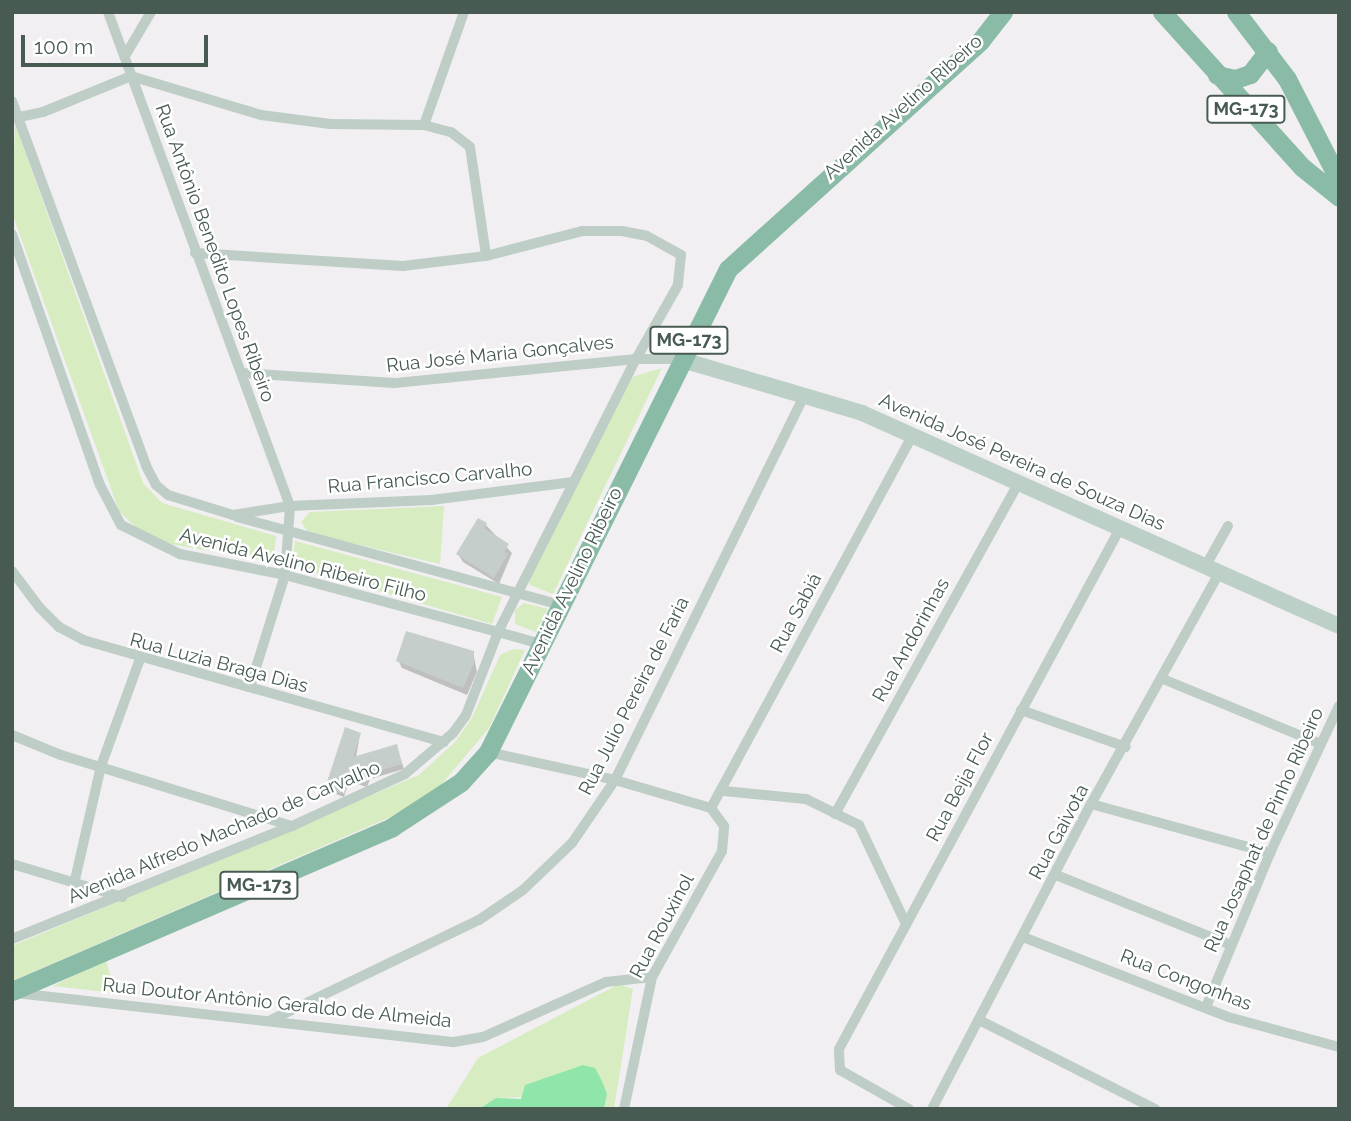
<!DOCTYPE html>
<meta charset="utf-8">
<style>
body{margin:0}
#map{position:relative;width:1351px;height:1121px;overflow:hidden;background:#f1eff1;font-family:Raleway,sans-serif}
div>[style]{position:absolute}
.green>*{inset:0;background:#d7ecc0}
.water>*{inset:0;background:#90e6aa}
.shadow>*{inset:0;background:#0003}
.building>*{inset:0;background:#c6cecc}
.street>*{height:10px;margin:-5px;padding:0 5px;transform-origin:5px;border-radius:5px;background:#becdc6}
.secondary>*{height:16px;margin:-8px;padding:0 8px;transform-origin:8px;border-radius:8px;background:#bcd0c8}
.highway>*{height:19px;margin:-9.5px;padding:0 9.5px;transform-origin:9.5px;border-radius:9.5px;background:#8abba7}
span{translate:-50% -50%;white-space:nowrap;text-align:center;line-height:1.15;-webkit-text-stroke:5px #fff;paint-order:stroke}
.shield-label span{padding:2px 5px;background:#fff;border:2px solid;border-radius:5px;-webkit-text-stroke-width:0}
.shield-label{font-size:18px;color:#485b53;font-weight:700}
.street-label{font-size:19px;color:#485b53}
.frame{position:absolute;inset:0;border:14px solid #485b53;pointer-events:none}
.scale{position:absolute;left:21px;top:35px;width:187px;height:32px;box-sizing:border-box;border:4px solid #485b53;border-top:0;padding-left:9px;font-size:21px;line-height:24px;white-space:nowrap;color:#485b53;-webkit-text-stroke:5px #fff;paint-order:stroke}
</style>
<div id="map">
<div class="green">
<i style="clip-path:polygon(15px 123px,143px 483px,162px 503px,276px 536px,273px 562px,164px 543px,137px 529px,119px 511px,12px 213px)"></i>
<i style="clip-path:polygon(662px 368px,553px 594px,530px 585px,528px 581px,632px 377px)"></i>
<i style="clip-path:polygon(444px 506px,440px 564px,309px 533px,301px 522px,310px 512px)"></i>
<i style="clip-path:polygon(295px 541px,502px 597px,492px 624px,292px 566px)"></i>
<i style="clip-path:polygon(524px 603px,548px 609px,536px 632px,515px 624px,515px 610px)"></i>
<i style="clip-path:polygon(513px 649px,525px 650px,489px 728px,440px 786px,397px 814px,12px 981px,12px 946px,419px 775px,455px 742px,472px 718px,500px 655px)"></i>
<i style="clip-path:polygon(106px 960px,115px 993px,53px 986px)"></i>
<i style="clip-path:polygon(619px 984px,633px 989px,614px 1109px,604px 1109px,607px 1094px,496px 1098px,479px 1109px,446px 1109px,478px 1058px)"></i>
</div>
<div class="water">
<i style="clip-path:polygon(583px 1065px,595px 1068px,602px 1081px,607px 1094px,604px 1109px,479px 1109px,496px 1098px,521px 1099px,525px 1085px)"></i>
</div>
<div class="shadow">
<i style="clip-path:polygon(485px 524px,512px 553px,499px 584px,463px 562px,458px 554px)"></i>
<i style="clip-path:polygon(473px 652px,477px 672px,467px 695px,402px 668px,398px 660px)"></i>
<i style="clip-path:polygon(360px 734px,356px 758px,398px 751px,404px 769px,370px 779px,367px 787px,349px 781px,344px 797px,330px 792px,327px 788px)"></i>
</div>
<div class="building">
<i style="clip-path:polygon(478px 518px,487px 523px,484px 528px,509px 544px,504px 552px,508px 554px,494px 578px,456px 554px)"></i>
<i style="clip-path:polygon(406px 631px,474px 651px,474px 663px,463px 688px,396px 661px)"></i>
<i style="clip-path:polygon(345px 727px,361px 733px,353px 757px,397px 744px,402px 764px,368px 774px,365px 783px,347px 778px,342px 793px,325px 788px)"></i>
</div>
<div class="street">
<i style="left:108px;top:12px;width:526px;rotate:69.78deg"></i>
<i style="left:290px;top:506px;width:69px;rotate:94.1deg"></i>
<i style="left:285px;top:575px;width:117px;rotate:107.4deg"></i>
<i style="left:125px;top:56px;width:51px;rotate:-59.4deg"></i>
<i style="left:12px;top:101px;width:389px;rotate:69.8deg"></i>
<i style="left:146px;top:466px;width:21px;rotate:62deg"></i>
<i style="left:156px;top:485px;width:16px;rotate:40deg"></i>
<i style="left:168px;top:495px;width:68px;rotate:17.1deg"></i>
<i style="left:233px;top:515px;width:58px;rotate:-9deg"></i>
<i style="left:290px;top:506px;width:141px;rotate:-2.4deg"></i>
<i style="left:431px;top:500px;width:143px;rotate:-7.2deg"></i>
<i style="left:15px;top:118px;width:29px;rotate:-12deg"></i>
<i style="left:43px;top:112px;width:95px;rotate:-22.2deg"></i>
<i style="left:131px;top:76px;width:136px;rotate:16.7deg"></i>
<i style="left:261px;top:115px;width:70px;rotate:7.4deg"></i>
<i style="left:330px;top:124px;width:94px;rotate:0.6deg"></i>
<i style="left:424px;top:125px;width:28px;rotate:15deg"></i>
<i style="left:451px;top:132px;width:24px;rotate:38deg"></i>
<i style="left:470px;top:147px;width:110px;rotate:81.6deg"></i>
<i style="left:424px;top:125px;width:120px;rotate:-70.5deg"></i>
<i style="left:12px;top:234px;width:266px;rotate:70.7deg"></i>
<i style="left:100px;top:485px;width:45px;rotate:62.3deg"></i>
<i style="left:121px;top:525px;width:66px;rotate:26.2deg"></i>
<i style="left:180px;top:554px;width:107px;rotate:11.3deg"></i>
<i style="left:285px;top:575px;width:220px;rotate:15deg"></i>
<i style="left:498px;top:632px;width:306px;rotate:-63.2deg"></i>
<i style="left:636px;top:359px;width:243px;rotate:174.3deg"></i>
<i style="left:394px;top:383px;width:152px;rotate:-176.2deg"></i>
<i style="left:195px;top:253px;width:208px;rotate:3.6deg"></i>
<i style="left:403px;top:266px;width:84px;rotate:-6.9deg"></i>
<i style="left:486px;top:256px;width:99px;rotate:-14.6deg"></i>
<i style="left:582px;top:231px;width:40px"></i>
<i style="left:622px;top:231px;width:25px;rotate:11deg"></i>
<i style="left:647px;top:236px;width:39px;rotate:29deg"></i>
<i style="left:681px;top:255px;width:30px;rotate:96deg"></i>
<i style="left:678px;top:285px;width:85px;rotate:119.6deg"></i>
<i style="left:636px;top:359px;width:43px"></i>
<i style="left:237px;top:517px;width:337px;rotate:15.2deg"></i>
<i style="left:1205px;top:567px;width:47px;rotate:-60.7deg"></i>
<i style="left:12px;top:571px;width:46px;rotate:52.9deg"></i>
<i style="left:40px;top:608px;width:27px;rotate:45deg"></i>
<i style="left:59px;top:627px;width:27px;rotate:28deg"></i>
<i style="left:83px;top:640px;width:375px;rotate:15.8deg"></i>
<i style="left:1163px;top:679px;width:171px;rotate:22.4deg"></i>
<i style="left:1021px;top:710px;width:111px;rotate:19.4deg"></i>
<i style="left:12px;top:735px;width:53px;rotate:22.2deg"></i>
<i style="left:61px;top:755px;width:242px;rotate:17.1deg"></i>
<i style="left:488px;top:752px;width:130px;rotate:12.4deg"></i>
<i style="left:615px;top:780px;width:100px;rotate:16.3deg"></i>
<i style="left:724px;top:791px;width:82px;rotate:5.6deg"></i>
<i style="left:806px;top:799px;width:59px;rotate:26.1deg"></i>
<i style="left:859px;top:825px;width:110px;rotate:64.6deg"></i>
<i style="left:1091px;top:804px;width:186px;rotate:15.3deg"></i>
<i style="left:711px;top:808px;width:425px;rotate:-61.6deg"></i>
<i style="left:835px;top:814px;width:377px;rotate:-61deg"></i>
<i style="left:12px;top:864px;width:115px;rotate:16.7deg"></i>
<i style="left:1056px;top:875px;width:188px;rotate:21.8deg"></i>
<i style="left:74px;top:884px;width:121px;rotate:-77.1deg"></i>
<i style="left:101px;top:766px;width:114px;rotate:-70deg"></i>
<i style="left:1023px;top:937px;width:220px;rotate:21.3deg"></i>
<i style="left:1228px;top:1017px;width:115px;rotate:15.1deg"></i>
<i style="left:12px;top:939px;width:302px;rotate:-22deg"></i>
<i style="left:292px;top:826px;width:124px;rotate:-24.7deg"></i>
<i style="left:405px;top:774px;width:63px;rotate:-40.5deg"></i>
<i style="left:453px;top:733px;width:22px;rotate:-54deg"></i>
<i style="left:466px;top:715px;width:89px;rotate:-68.9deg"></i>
<i style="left:498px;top:632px;width:45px;rotate:15.6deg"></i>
<i style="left:16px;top:993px;width:441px;rotate:6.4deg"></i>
<i style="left:454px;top:1042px;width:29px;rotate:-10deg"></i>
<i style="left:483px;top:1037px;width:135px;rotate:-24.1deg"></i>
<i style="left:606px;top:982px;width:46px;rotate:-6.2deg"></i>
<i style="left:1206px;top:1007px;width:167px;rotate:-67.4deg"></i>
<i style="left:1270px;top:853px;width:162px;rotate:-64.9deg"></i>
<i style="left:271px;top:1020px;width:231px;rotate:-25.7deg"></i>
<i style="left:479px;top:920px;width:53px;rotate:-34.3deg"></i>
<i style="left:523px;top:890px;width:68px;rotate:-43.8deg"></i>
<i style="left:572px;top:843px;width:76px;rotate:-55.7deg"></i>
<i style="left:615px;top:780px;width:428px;rotate:-63.8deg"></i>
<i style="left:981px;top:1021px;width:195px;rotate:26.8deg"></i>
<i style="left:624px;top:1109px;width:135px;rotate:-78deg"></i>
<i style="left:652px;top:977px;width:144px;rotate:-60.9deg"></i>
<i style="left:722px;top:851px;width:25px;rotate:-85deg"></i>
<i style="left:724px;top:826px;width:22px;rotate:-126deg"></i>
<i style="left:909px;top:1109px;width:79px;rotate:-150.5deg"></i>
<i style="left:840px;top:1070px;width:21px;rotate:-93deg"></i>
<i style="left:839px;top:1049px;width:590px;rotate:-61.65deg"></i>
<i style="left:932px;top:1109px;width:344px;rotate:-62.5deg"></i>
<i style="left:1091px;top:804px;width:264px;rotate:-61deg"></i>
</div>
<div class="secondary">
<i style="left:679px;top:359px;width:191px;rotate:16.4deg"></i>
<i style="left:862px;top:413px;width:522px;rotate:24.06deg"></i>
</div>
<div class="highway">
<i style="left:1162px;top:12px;width:209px;rotate:47.9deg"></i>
<i style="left:1302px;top:167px;width:48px;rotate:39deg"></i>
<i style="left:1236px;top:12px;width:84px;rotate:52.7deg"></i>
<i style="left:1287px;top:79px;width:114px;rotate:62.8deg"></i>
<i style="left:1217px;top:75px;width:18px;rotate:13deg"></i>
<i style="left:1235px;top:79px;width:16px;rotate:-18deg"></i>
<i style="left:1250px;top:74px;width:29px;rotate:-52deg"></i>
<i style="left:12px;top:991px;width:414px;rotate:-23.3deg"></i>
<i style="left:392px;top:827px;width:82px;rotate:-33.1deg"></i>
<i style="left:461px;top:782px;width:40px;rotate:-48deg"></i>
<i style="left:488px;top:752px;width:539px;rotate:-63.58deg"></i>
<i style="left:728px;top:269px;width:341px;rotate:-42.1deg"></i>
<i style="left:981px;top:40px;width:36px;rotate:-52deg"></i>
</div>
<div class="shield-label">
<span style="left:1246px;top:109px">MG-173</span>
<span style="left:689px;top:340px">MG-173</span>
<span style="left:259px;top:885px">MG-173</span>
</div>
<div class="street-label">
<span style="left:903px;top:107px;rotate:-42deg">Avenida Avelino Ribeiro</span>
<span style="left:215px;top:253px;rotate:70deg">Rua Antônio Benedito Lopes Ribeiro</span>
<span style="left:500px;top:354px;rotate:-6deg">Rua José Maria Gonçalves</span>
<span style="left:1022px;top:462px;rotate:24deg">Avenida José Pereira de Souza Dias</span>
<span style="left:430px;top:478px;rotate:-5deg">Rua Francisco Carvalho</span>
<span style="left:303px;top:565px;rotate:14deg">Avenida Avelino Ribeiro Filho</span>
<span style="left:572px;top:581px;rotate:-64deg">Avenida Avelino Ribeiro</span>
<span style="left:796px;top:613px;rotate:-62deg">Rua Sabiá</span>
<span style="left:911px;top:640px;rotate:-61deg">Rua Andorinhas</span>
<span style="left:219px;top:663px;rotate:15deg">Rua Luzia Braga Dias</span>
<span style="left:634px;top:696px;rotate:-63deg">Rua Julio Pereira de Faria</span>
<span style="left:960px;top:787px;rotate:-62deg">Rua Beija Flor</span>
<span style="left:1264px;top:830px;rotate:-66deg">Rua Josaphat de Pinho Ribeiro</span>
<span style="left:224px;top:832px;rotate:-23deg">Avenida Alfredo Machado de Carvalho</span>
<span style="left:1059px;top:832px;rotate:-62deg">Rua Gaivota</span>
<span style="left:662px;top:926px;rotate:-62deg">Rua Rouxinol</span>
<span style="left:1186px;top:980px;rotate:21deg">Rua Congonhas</span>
<span style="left:277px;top:1003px;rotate:6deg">Rua Doutor Antônio Geraldo de Almeida</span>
</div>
<div class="frame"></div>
<div class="scale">100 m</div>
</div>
